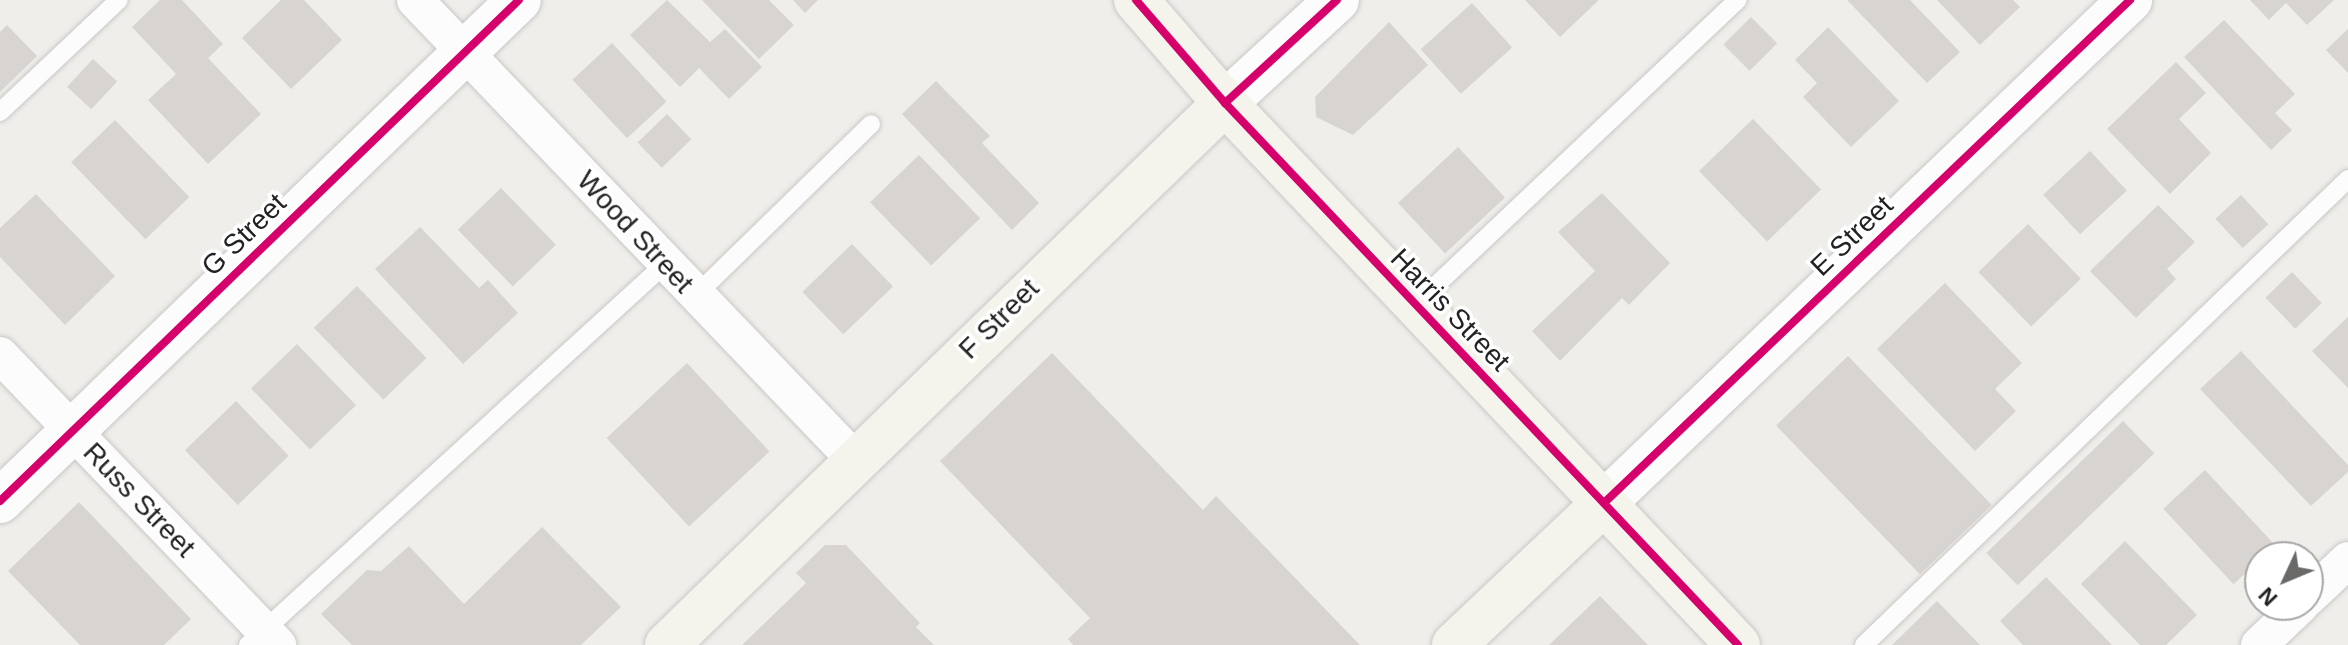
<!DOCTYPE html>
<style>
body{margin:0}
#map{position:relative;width:2348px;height:645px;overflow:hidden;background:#f0eeeb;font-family:Helvetica,sans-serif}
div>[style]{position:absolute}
.building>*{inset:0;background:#d7d4d2;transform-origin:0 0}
.roads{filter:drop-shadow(0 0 2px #c9c8c7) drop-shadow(0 0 2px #c9c8c7)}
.service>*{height:18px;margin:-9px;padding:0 9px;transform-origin:9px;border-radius:9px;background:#fdfcfc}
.minor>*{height:36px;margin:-18px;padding:0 18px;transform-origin:18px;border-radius:18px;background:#fdfcfc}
.tertiary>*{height:44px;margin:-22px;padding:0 22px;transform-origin:22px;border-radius:22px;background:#fdfcfc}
.secondary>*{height:44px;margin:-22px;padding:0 22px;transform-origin:22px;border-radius:22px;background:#f4f4ed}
.cycleway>*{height:8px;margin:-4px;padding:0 4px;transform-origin:4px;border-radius:4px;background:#d6006c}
span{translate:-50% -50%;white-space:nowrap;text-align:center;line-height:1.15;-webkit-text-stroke:7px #fff;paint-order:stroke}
.street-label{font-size:28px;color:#222}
.north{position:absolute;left:2244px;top:541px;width:80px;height:80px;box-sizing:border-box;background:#fff;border:2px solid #a7a7a7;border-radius:50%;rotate:226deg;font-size:22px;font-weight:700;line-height:32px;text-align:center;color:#222}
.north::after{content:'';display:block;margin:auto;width:28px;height:36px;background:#6a6968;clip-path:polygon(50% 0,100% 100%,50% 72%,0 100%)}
</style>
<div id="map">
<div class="building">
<i style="clip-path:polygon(160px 0,182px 0,223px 44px,208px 58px,261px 114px,208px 164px,148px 100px,176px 74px,132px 27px)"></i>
<i style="clip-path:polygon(281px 0,304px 0,342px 40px,291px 89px,242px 38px)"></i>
<i style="clip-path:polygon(667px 0,710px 42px,725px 29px,762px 67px,729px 99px,699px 68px,680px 87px,630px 35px)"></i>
<i style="clip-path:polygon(702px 0,769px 0,794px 25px,759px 59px)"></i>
<i style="clip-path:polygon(793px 0,818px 0,805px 13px)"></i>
<i style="clip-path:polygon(1525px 0,1599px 0,1560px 37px)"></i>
<i style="clip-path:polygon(1847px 0,1910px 0,1960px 52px,1927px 83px)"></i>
<i style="clip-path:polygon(1937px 0,2013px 0,2020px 7px,1980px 45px)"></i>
<i style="clip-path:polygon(2250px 0,2334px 0,2307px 25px,2286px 3px,2269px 20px)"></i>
<i style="left:1472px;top:3px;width:60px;height:69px;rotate:48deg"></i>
<i style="left:1751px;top:17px;width:37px;height:39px;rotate:45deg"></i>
<i style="clip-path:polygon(2224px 20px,2295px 94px,2275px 113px,2292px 130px,2271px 150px,2184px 57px)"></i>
<i style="clip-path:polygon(1389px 22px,1428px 65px,1353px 135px,1316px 117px,1315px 97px)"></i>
<i style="clip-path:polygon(7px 25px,37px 56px,0 92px,0 32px)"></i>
<i style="clip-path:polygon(1828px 27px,1899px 101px,1851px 147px,1803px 97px,1817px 83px,1795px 60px)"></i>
<i style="clip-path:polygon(2348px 29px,2348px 73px,2326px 50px)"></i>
<i style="left:612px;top:43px;width:80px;height:54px;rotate:47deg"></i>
<i style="left:93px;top:59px;width:33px;height:38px;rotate:43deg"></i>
<i style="clip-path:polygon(2176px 62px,2206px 93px,2179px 119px,2211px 153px,2170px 194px,2107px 129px)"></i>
<i style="clip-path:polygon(936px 81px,990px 136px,982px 143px,1039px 203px,1012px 230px,902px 114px)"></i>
<i style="left:667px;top:114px;width:35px;height:41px;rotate:46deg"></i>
<i style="left:1753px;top:119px;width:98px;height:75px;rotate:46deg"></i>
<i style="left:115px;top:120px;width:107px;height:61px;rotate:46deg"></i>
<i style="left:1458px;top:147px;width:69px;height:82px;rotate:47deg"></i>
<i style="left:2090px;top:151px;width:54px;height:64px;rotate:47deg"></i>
<i style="left:919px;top:155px;width:88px;height:68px;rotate:46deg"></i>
<i style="left:501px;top:188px;width:79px;height:60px;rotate:46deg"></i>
<i style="clip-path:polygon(1602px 193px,1670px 263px,1629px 305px,1622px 298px,1560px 361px,1532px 331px,1595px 271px,1558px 232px)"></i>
<i style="clip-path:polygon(36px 194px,115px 276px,65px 325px,0 257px,0 228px)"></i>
<i style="left:2241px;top:195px;width:40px;height:35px;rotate:47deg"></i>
<i style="clip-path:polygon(2158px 205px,2195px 242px,2167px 269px,2176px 279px,2136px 318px,2090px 271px)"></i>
<i style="left:2028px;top:224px;width:76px;height:69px;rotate:46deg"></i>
<i style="clip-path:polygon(420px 227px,479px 288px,488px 280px,518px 313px,463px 364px,375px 269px)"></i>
<i style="left:852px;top:244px;width:59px;height:69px;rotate:46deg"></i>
<i style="left:2292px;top:272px;width:43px;height:37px;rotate:46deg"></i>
<i style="clip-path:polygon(1945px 283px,2022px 363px,1995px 389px,2016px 411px,1975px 451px,1877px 349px)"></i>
<i style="left:357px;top:286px;width:100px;height:60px;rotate:46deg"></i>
<i style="clip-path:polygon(2348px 317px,2348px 388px,2312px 351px)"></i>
<i style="left:297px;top:344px;width:85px;height:64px;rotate:46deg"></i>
<i style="clip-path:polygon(2241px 351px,2348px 465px,2348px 472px,2311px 506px,2200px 389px)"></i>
<i style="clip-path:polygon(1052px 353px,1203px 510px,1216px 496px,1360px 645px,1073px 645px,1068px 639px,1090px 618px,940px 461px)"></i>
<i style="left:1848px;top:356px;width:207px;height:100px;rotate:46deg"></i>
<i style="left:687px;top:363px;width:121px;height:110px;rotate:47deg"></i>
<i style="left:236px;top:401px;width:76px;height:71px;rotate:46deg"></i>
<i style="left:2123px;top:421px;width:45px;height:190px;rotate:46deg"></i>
<i style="left:2205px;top:470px;width:103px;height:57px;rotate:47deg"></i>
<i style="clip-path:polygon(79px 502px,191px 619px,164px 645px,80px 645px,8px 571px)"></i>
<i style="clip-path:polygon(542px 527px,621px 607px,581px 645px,352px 645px,321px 614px,367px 570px,381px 571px,409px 546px,464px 604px)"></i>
<i style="clip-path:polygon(2125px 541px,2197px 615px,2166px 645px,2140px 645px,2081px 584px)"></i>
<i style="clip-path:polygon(825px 545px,846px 545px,920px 623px,916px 627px,934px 645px,742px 645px,806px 583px,796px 573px)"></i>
<i style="clip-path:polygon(2046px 577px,2112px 645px,2023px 645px,2000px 621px)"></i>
<i style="clip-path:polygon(1600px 596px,1648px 645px,1549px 645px)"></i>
<i style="clip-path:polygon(1937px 601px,1980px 645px,1892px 645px)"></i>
</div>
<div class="roads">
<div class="service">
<i style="left:0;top:112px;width:163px;rotate:-43.3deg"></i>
<i style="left:695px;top:296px;width:246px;rotate:-44.3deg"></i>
<i style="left:1415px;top:305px;width:444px;rotate:-43.4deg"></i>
<i style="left:248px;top:645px;width:565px;rotate:-42.42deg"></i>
<i style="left:1864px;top:645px;width:672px;rotate:-43.91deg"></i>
</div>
<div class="minor">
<i style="left:415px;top:0;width:638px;rotate:46.27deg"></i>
<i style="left:0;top:355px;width:402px;rotate:46.2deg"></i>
<i style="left:2308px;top:598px;width:55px;rotate:-43.5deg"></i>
<i style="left:2259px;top:645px;width:58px;rotate:-43.6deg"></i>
</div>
<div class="tertiary">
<i style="left:1225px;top:103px;width:152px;rotate:-42.6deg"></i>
<i style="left:0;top:501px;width:721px;rotate:-43.99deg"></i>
<i style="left:1604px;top:503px;width:728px;rotate:-43.72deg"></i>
</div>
<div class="secondary">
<i style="left:1136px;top:0;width:136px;rotate:49.2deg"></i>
<i style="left:1225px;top:103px;width:746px;rotate:46.57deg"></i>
<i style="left:667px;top:645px;width:778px;rotate:-44.17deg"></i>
<i style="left:1454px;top:645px;width:207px;rotate:-43.4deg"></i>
</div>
</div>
<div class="cycleway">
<i style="left:1136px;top:0;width:136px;rotate:49.2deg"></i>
<i style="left:1225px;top:103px;width:746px;rotate:46.57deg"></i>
<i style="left:1225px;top:103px;width:152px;rotate:-42.6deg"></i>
<i style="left:0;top:501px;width:721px;rotate:-43.99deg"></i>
<i style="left:1604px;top:503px;width:728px;rotate:-43.72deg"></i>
</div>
<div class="street-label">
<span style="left:635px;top:232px;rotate:47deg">Wood Street</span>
<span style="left:244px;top:235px;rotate:-44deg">G Street</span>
<span style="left:1852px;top:236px;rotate:-44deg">E Street</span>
<span style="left:1450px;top:310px;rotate:46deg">Harris Street</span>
<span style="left:999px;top:319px;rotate:-45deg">F Street</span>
<span style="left:139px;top:500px;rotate:46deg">Russ Street</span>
</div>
<div class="north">N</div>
</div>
